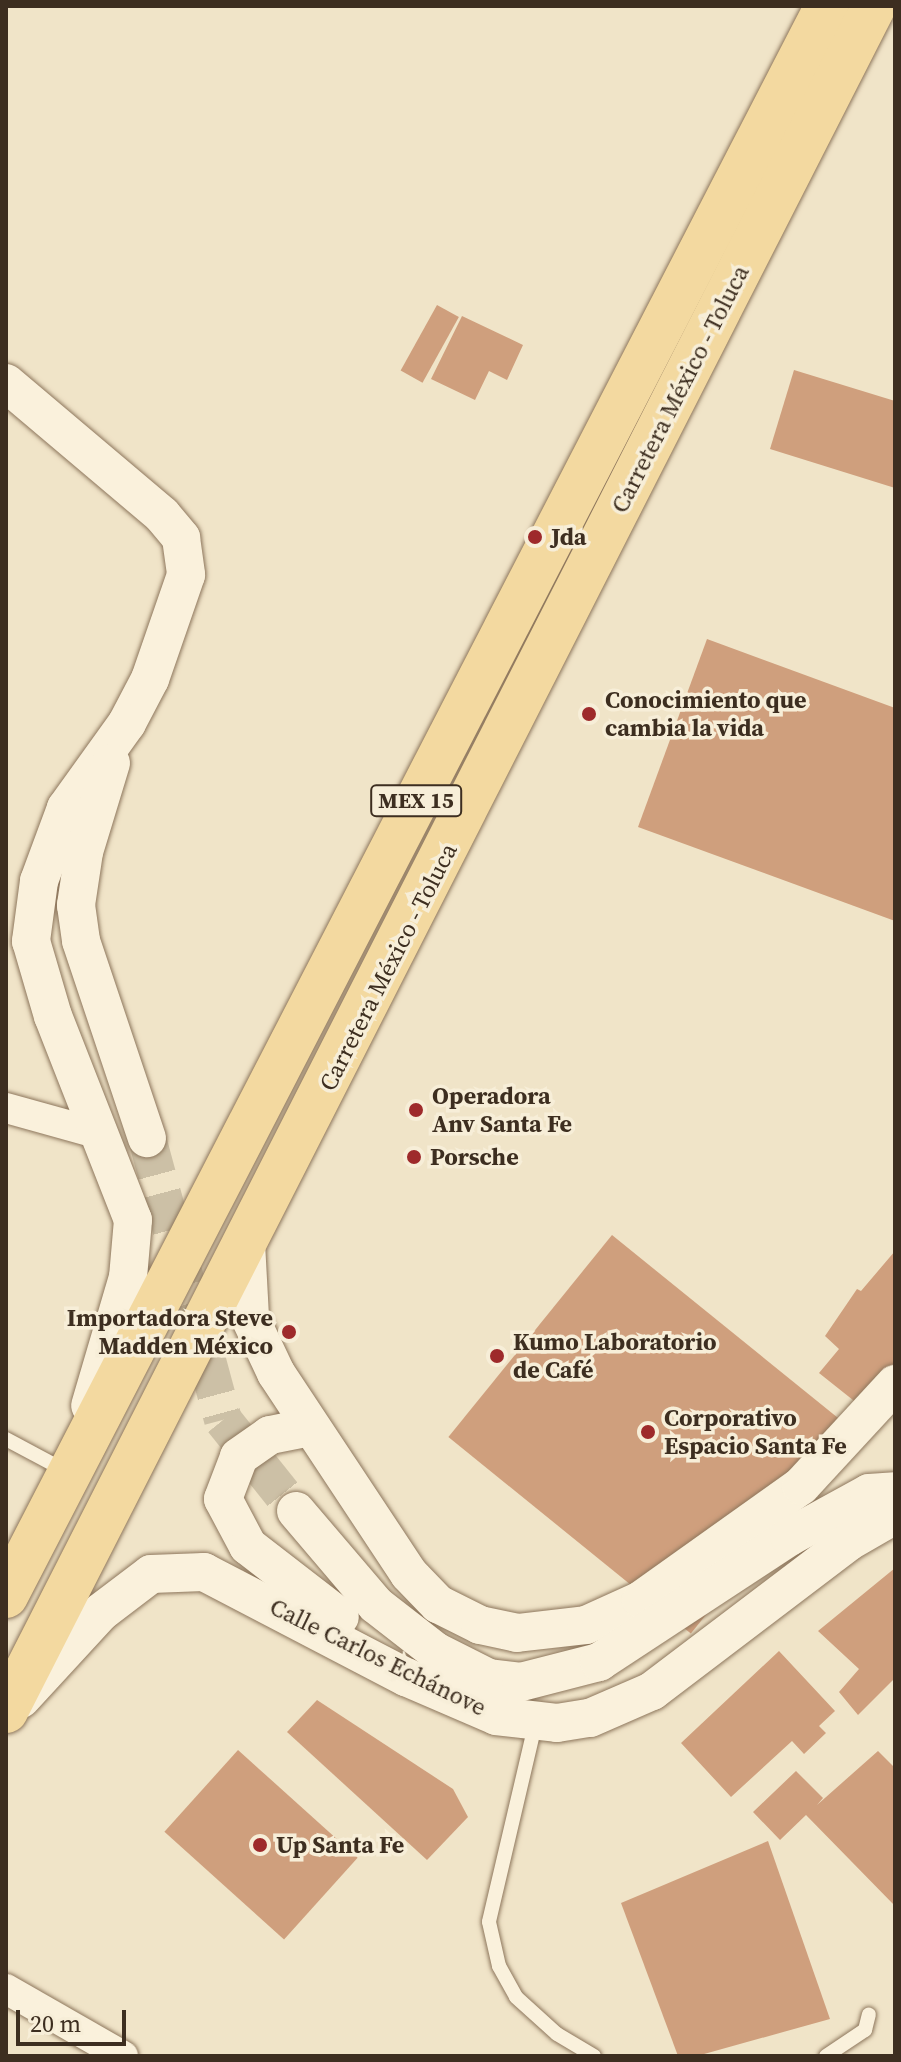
<!DOCTYPE html>
<meta charset="utf-8">
<style>
body{margin:0}
#map{position:relative;width:901px;height:2062px;overflow:hidden;background:#f0e4c8;font-family:"Source Serif 4",serif}
div>[style]{position:absolute}
.building>*{inset:0;background:#cf9f7d;transform-origin:0 0}
.tertiary-tunnel>*{height:38px;margin-top:-19px;transform-origin:0;background:repeating-linear-gradient(90deg,#ccc0a6 0 38px,transparent 0 57px)}
.roads{filter:drop-shadow(0 0 2px #8d765c) drop-shadow(0 0 2px #8d765c)}
.service>*{height:14px;margin:-7px;padding:0 7px;transform-origin:7px;border-radius:7px;background:#faf1dc}
.minor>*{height:30px;margin:-15px;padding:0 15px;transform-origin:15px;border-radius:15px;background:#faf1dc}
.tertiary>*{height:38px;margin:-19px;padding:0 19px;transform-origin:19px;border-radius:19px;background:#faf1dc}
.primary>*{height:44px;margin:-22px;padding:0 22px;transform-origin:22px;border-radius:22px;background:#f3d9a0}
.dots>*{width:22px;height:22px;translate:-50% -50%;box-sizing:border-box;border:4px solid #f7eed8;border-radius:50%}
span{translate:-50% -50%;white-space:nowrap;text-align:center;line-height:1.15;-webkit-text-stroke:7px #f7eed8;paint-order:stroke}
.shield-label span{padding:2px 6px;background:#f7eed8;border:2px solid;border-radius:6px;-webkit-text-stroke-width:0}
.shield-label{font-size:22px;color:#3d2e20;font-weight:700}
.street-label{font-size:24px;color:#3d2e20}
.poi-label{font-size:24px;color:#3d2e20;font-weight:700}
.left{translate:0 -50%;text-align:left}
.right{translate:-100% -50%;text-align:right}
.frame{position:absolute;inset:0;border:8px solid #3d2e20;pointer-events:none}
.scale{position:absolute;left:16px;top:2010px;width:110px;height:36px;box-sizing:border-box;border:4px solid #3d2e20;border-top:0;padding-left:10px;font-size:24px;line-height:28px;white-space:nowrap;color:#3d2e20;-webkit-text-stroke:6px #f7eed8;paint-order:stroke}
</style>
<div id="map">
<div class="building">
<i style="left:437px;top:305px;width:25px;height:75px;rotate:29deg"></i>
<i style="clip-path:polygon(462px 316px,523px 345px,507px 380px,489px 371px,475px 400px,431px 379px)"></i>
<i style="clip-path:polygon(794px 370px,895px 401px,895px 488px,770px 449px)"></i>
<i style="clip-path:polygon(707px 639px,895px 708px,895px 921px,638px 827px)"></i>
<i style="left:612px;top:1235px;width:312px;height:260px;rotate:39deg"></i>
<i style="clip-path:polygon(895px 1251px,895px 1370px,863px 1408px,819px 1373px,839px 1349px,825px 1336px,857px 1289px,861px 1291px)"></i>
<i style="clip-path:polygon(895px 1568px,895px 1678px,858px 1715px,839px 1692px,859px 1669px,818px 1631px)"></i>
<i style="clip-path:polygon(779px 1651px,835px 1711px,819px 1726px,826px 1733px,804px 1754px,792px 1741px,731px 1797px,681px 1743px)"></i>
<i style="clip-path:polygon(317px 1700px,453px 1789px,468px 1817px,427px 1860px,287px 1732px)"></i>
<i style="left:238px;top:1750px;width:161px;height:110px;rotate:42deg"></i>
<i style="clip-path:polygon(878px 1751px,895px 1768px,895px 1906px,806px 1815px,780px 1840px,753px 1812px,796px 1771px,823px 1798px,817px 1805px)"></i>
<i style="clip-path:polygon(768px 1841px,830px 2019px,697px 2056px,678px 2056px,621px 1903px)"></i>
</div>
<div class="tertiary-tunnel">
<i style="left:147px;top:1138px;width:292px;rotate:74.9deg"></i>
<i style="left:223px;top:1420px;width:117px;rotate:51.3deg"></i>
</div>
<div class="roads">
<div class="service">
<i style="left:6px;top:1439px;width:68px;rotate:28.1deg"></i>
<i style="left:536px;top:1721px;width:206px;rotate:103.2deg"></i>
<i style="left:489px;top:1922px;width:45px;rotate:77.2deg"></i>
<i style="left:499px;top:1966px;width:35px;rotate:61deg"></i>
<i style="left:516px;top:1997px;width:55px;rotate:42.1deg"></i>
<i style="left:557px;top:2034px;width:43px;rotate:30.7deg"></i>
<i style="left:826px;top:2056px;width:47px;rotate:-33.7deg"></i>
<i style="left:865px;top:2030px;width:16px;rotate:-76deg"></i>
</div>
<div class="minor">
<i style="left:6px;top:1108px;width:98px;rotate:15.5deg"></i>
<i style="left:6px;top:1989px;width:135px;rotate:29.8deg"></i>
</div>
<div class="tertiary">
<i style="left:6px;top:383px;width:204px;rotate:40.2deg"></i>
<i style="left:162px;top:515px;width:30px;rotate:50deg"></i>
<i style="left:181px;top:538px;width:37px;rotate:82deg"></i>
<i style="left:186px;top:575px;width:110px;rotate:109.1deg"></i>
<i style="left:150px;top:679px;width:50px;rotate:117.6deg"></i>
<i style="left:127px;top:723px;width:105px;rotate:125.7deg"></i>
<i style="left:66px;top:808px;width:78px;rotate:110.3deg"></i>
<i style="left:39px;top:881px;width:61px;rotate:97.6deg"></i>
<i style="left:31px;top:941px;width:78px;rotate:73.7deg"></i>
<i style="left:53px;top:1016px;width:219px;rotate:68.6deg"></i>
<i style="left:133px;top:1220px;width:57px;rotate:95deg"></i>
<i style="left:128px;top:1277px;width:134px;rotate:106.4deg"></i>
<i style="left:111px;top:763px;width:93px;rotate:106.9deg"></i>
<i style="left:84px;top:852px;width:54px;rotate:98.6deg"></i>
<i style="left:76px;top:905px;width:36px;rotate:82deg"></i>
<i style="left:81px;top:941px;width:208px;rotate:71.5deg"></i>
<i style="left:246px;top:1243px;width:75px;rotate:86.9deg"></i>
<i style="left:250px;top:1318px;width:61px;rotate:64.7deg"></i>
<i style="left:276px;top:1373px;width:241px;rotate:56.5deg"></i>
<i style="left:409px;top:1574px;width:42px;rotate:46deg"></i>
<i style="left:438px;top:1604px;width:47px;rotate:26.6deg"></i>
<i style="left:480px;top:1625px;width:38px;rotate:12deg"></i>
<i style="left:517px;top:1633px;width:69px;rotate:-6.6deg"></i>
<i style="left:586px;top:1625px;width:60px;rotate:-24.4deg"></i>
<i style="left:641px;top:1600px;width:196px;rotate:-35.5deg"></i>
<i style="left:801px;top:1486px;width:139px;rotate:-47.3deg"></i>
<i style="left:310px;top:1427px;width:41px;rotate:168.7deg"></i>
<i style="left:270px;top:1435px;width:38px;rotate:145deg"></i>
<i style="left:239px;top:1457px;width:45px;rotate:110.9deg"></i>
<i style="left:223px;top:1499px;width:53px;rotate:62deg"></i>
<i style="left:248px;top:1546px;width:116px;rotate:37.7deg"></i>
<i style="left:296px;top:1511px;width:123px;rotate:49.6deg"></i>
<i style="left:376px;top:1605px;width:75px;rotate:37.9deg"></i>
<i style="left:435px;top:1651px;width:60px;rotate:26.6deg"></i>
<i style="left:489px;top:1678px;width:32px;rotate:7deg"></i>
<i style="left:521px;top:1682px;width:81px;rotate:-14.4deg"></i>
<i style="left:599px;top:1662px;width:227px;rotate:-33.3deg"></i>
<i style="left:789px;top:1537px;width:91px;rotate:-28.8deg"></i>
<i style="left:869px;top:1493px;width:26px;rotate:-4deg"></i>
<i style="left:21px;top:1699px;width:118px;rotate:-47.4deg"></i>
<i style="left:101px;top:1612px;width:63px;rotate:-37.2deg"></i>
<i style="left:151px;top:1574px;width:53px;rotate:-2.2deg"></i>
<i style="left:204px;top:1572px;width:228px;rotate:27.5deg"></i>
<i style="left:406px;top:1677px;width:98px;rotate:23.4deg"></i>
<i style="left:496px;top:1716px;width:61px;rotate:6.5deg"></i>
<i style="left:557px;top:1723px;width:33px;rotate:-9deg"></i>
<i style="left:590px;top:1718px;width:68px;rotate:-23.5deg"></i>
<i style="left:652px;top:1691px;width:246px;rotate:-37.2deg"></i>
<i style="left:848px;top:1542px;width:54px;rotate:-29.9deg"></i>
</div>
<div class="primary">
<i style="left:6px;top:1596px;width:1789px;rotate:-62.69deg"></i>
<i style="left:6px;top:1711px;width:1913px;rotate:-63.02deg"></i>
</div>
</div>
<div class="dots">
<i style="left:535px;top:537px;background:#9e2a2b"></i>
<i style="left:589px;top:714px;background:#9e2a2b"></i>
<i style="left:416px;top:1110px;background:#9e2a2b"></i>
<i style="left:414px;top:1157px;background:#9e2a2b"></i>
<i style="left:289px;top:1332px;background:#9e2a2b"></i>
<i style="left:497px;top:1356px;background:#9e2a2b"></i>
<i style="left:648px;top:1432px;background:#9e2a2b"></i>
<i style="left:260px;top:1845px;background:#9e2a2b"></i>
</div>
<div class="shield-label">
<span style="left:416px;top:801px">MEX 15</span>
</div>
<div class="street-label">
<span style="left:680px;top:389px;rotate:-63deg">Carretera México - Toluca</span>
<span style="left:388px;top:967px;rotate:-63deg">Carretera México - Toluca</span>
<span style="left:378px;top:1657px;rotate:26deg">Calle Carlos Echánove</span>
</div>
<div class="poi-label">
<span class="left" style="left:551px;top:537px">Jda</span>
<span class="left" style="left:605px;top:714px">Conocimiento que<br>cambia la vida</span>
<span class="left" style="left:432px;top:1110px">Operadora<br>Anv Santa Fe</span>
<span class="left" style="left:430px;top:1157px">Porsche</span>
<span class="right" style="left:273px;top:1332px">Importadora Steve<br>Madden México</span>
<span class="left" style="left:513px;top:1356px">Kumo Laboratorio<br>de Café</span>
<span class="left" style="left:664px;top:1432px">Corporativo<br>Espacio Santa Fe</span>
<span class="left" style="left:276px;top:1845px">Up Santa Fe</span>
</div>
<div class="frame"></div>
<div class="scale">20 m</div>
</div>
